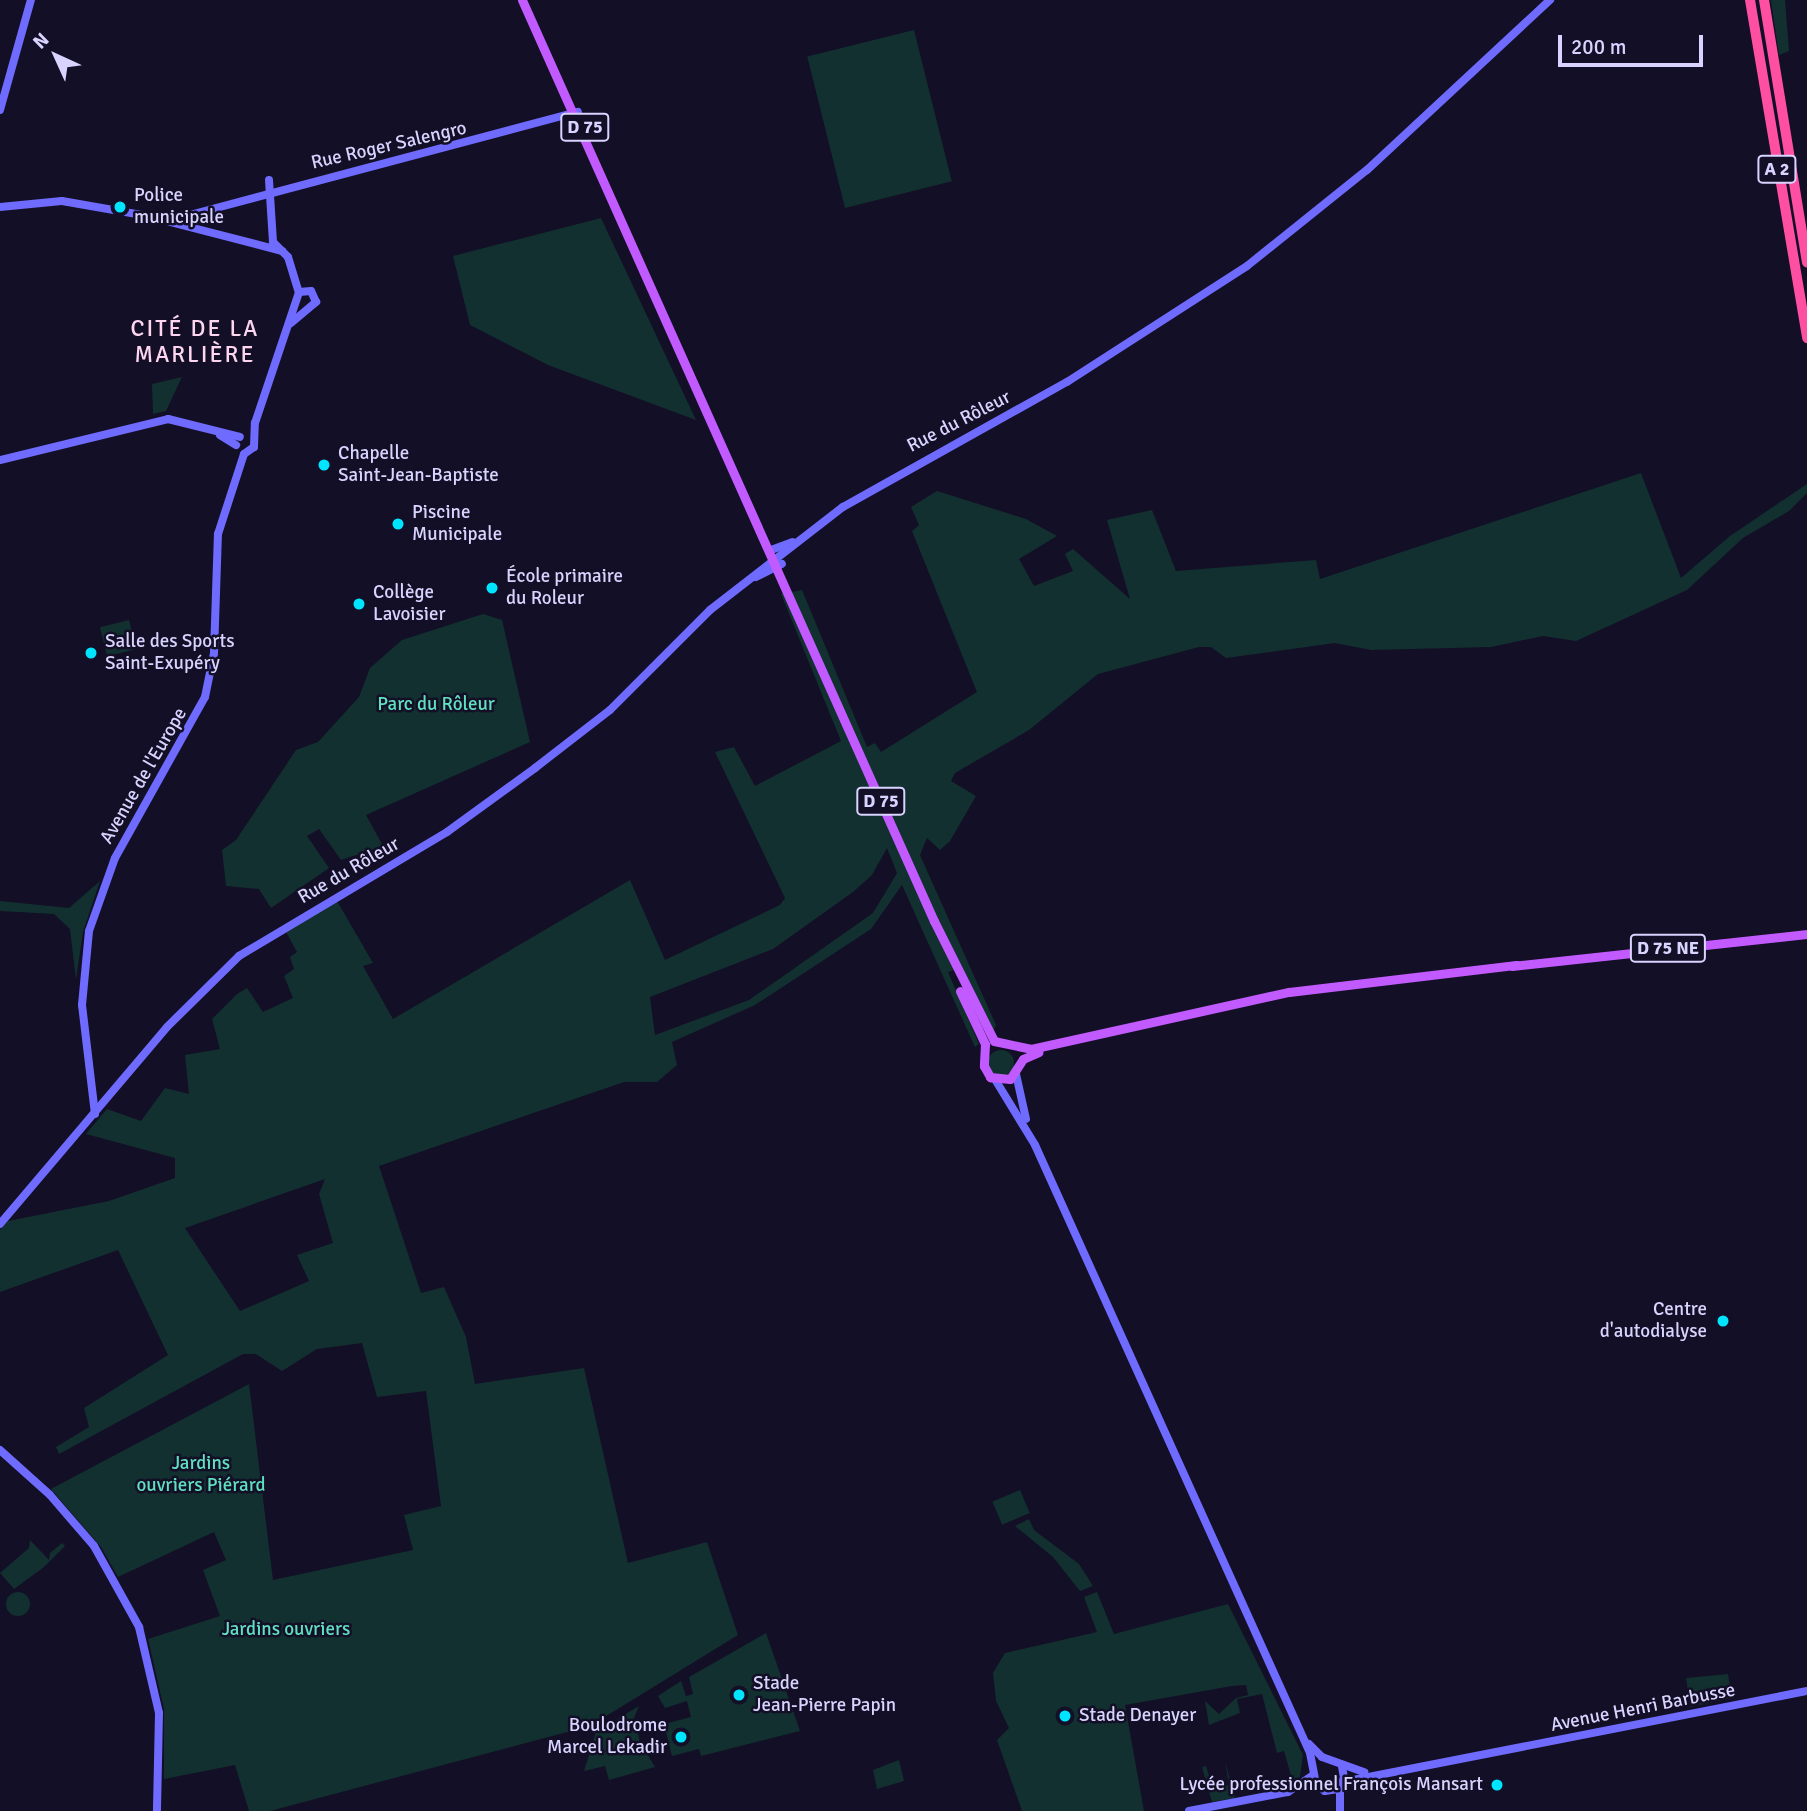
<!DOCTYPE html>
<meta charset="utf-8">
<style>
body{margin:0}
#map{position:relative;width:1807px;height:1811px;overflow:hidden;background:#130f26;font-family:Signika,sans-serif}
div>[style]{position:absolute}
.green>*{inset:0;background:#12302f;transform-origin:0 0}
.round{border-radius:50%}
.secondary>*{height:8px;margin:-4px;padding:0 4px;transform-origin:4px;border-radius:4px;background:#6f6bff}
.primary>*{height:9px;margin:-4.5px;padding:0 4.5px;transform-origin:4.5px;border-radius:4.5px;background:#c25bff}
.highway>*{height:10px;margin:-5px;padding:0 5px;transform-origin:5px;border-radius:5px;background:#ff4fa3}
.dots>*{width:19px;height:19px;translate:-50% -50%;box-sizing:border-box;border:4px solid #130f26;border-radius:50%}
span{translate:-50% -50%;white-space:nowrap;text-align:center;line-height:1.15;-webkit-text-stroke:5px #130f26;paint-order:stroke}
.shield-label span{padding:2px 5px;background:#130f26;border:2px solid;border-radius:5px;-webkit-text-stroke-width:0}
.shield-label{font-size:18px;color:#d9d4ff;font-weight:700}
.street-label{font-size:19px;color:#d9d4ff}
.poi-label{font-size:19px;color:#d9d4ff}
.left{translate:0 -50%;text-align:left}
.right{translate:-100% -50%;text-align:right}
.park-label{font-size:19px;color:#5fe0c0}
.quarter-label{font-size:23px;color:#ffd6f0;letter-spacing:2px}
.north{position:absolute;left:21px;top:21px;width:70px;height:70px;-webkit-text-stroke:5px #130f26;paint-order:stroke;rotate:315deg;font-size:19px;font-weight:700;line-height:28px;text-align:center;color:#d9d4ff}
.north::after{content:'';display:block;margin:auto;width:24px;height:32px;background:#d9d4ff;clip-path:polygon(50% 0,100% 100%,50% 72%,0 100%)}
.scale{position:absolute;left:1558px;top:35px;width:145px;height:32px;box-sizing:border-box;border:4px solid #d9d4ff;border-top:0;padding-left:9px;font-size:21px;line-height:24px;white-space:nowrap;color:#d9d4ff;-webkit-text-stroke:5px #130f26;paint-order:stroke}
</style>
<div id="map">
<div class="green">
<i style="clip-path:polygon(1771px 0,1785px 0,1789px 51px,1779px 55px)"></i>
<i style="left:914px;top:30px;width:156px;height:110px;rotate:76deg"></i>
<i style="clip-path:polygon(601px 218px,696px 420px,548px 365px,470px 325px,453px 256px)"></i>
<i style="clip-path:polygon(182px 377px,166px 411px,153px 414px,152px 384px)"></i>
<i style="clip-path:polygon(evenodd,1641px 473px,1681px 578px,1730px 536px,1807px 484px,1807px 493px,1789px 511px,1743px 538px,1687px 590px,1576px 641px,1543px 636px,1491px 647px,1371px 650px,1335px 643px,1226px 658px,1211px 647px,1199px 647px,1098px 674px,1029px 730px,955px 773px,951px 781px,976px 796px,950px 841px,940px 850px,927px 838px,920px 855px,996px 1025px,992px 1033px,960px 968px,948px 972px,979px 1044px,975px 1047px,902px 885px,871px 929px,755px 1005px,672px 1042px,677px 1065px,657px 1082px,624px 1082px,379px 1166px,421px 1293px,444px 1287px,466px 1337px,475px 1384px,584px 1368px,628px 1563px,707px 1542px,738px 1635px,590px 1726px,270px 1811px,249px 1811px,235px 1765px,164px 1779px,164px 1709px,148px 1639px,220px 1616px,203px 1570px,226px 1560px,214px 1532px,118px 1577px,101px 1547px,51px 1489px,249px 1384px,273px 1580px,413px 1550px,404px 1515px,441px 1506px,426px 1391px,377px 1397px,362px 1343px,317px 1349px,282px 1371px,256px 1354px,243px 1354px,59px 1454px,56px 1447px,89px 1427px,84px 1408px,168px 1355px,118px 1250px,0 1292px,0 1230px,8px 1221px,109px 1201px,175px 1178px,175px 1158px,86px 1134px,107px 1109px,141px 1121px,165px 1088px,189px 1094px,185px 1055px,220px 1049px,212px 1019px,237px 994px,247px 988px,263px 1012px,293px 998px,284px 976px,294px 969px,290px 957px,297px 952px,286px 932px,337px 901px,373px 963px,363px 966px,393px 1019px,630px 880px,665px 960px,780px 905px,785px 898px,715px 752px,734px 747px,755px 786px,841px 741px,781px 594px,802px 590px,867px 747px,875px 743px,881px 752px,977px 692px,912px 531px,919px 525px,911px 507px,937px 491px,1026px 519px,1057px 536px,1019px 559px,1034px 586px,1073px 571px,1065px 554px,1073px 549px,1130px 599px,1107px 520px,1152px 510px,1176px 571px,1316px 560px,1320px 579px,1641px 473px,887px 848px,897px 873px,873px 913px,749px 1000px,655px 1035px,650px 997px,773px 949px,853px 892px,872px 875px,887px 848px,1641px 473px,325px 1179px,319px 1194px,333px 1243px,297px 1255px,309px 1281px,240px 1311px,185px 1228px,325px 1179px)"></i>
<i style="clip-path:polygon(483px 614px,502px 620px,530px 742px,366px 815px,383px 846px,341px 860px,319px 829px,307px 836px,329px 868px,271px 908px,259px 889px,226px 886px,222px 850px,236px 840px,296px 750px,318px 742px,359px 697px,370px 668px,402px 640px)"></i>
<i style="left:129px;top:620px;width:30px;height:30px;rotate:76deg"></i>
<i style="clip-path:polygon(100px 881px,83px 932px,76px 980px,70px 929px,54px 914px,0 911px,0 901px,69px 908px)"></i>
<i class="round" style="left:988px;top:1050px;width:26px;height:26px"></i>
<i style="left:1020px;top:1490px;width:25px;height:30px;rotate:67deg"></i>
<i style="clip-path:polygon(1029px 1519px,1034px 1530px,1079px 1564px,1093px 1586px,1080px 1591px,1053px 1557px,1015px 1526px)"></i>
<i style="clip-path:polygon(30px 1540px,49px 1560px,50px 1553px,62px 1543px,65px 1546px,44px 1567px,14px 1589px,0 1573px,29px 1548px)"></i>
<i class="round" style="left:6px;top:1592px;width:24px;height:24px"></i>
<i style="clip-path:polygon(1097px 1592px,1114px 1634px,1228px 1604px,1303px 1755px,1300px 1777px,1285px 1788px,1292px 1779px,1284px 1751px,1277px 1753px,1262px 1694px,1237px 1699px,1240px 1713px,1209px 1725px,1205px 1701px,1219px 1714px,1236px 1698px,1248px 1695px,1246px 1685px,1232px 1686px,1125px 1705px,1144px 1811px,1022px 1811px,997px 1740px,1009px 1728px,996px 1701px,993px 1673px,1005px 1653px,1097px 1632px,1084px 1597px)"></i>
<i style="clip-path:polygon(766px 1633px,800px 1731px,701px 1756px,699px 1749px,672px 1756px,664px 1724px,691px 1717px,687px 1701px,665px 1708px,658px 1696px,681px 1681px,686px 1696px,693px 1694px,689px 1677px)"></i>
<i style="clip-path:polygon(1728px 1674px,1732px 1698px,1690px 1707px,1686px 1678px)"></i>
<i style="clip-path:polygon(639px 1706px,634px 1718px,640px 1742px,655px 1767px,609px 1780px,605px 1766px,584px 1771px,596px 1732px)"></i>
<i style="clip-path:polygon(899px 1760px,904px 1781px,877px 1789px,873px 1770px)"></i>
<i style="clip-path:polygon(1225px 1761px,1235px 1798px,1212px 1802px,1202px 1767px,1206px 1766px,1213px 1789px,1229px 1785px)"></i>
</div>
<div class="secondary">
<i style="left:0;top:110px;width:114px;rotate:-74.3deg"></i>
<i style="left:269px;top:180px;width:62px;rotate:86.3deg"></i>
<i style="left:273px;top:242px;width:21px;rotate:45deg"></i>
<i style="left:288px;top:257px;width:37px;rotate:73deg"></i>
<i style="left:0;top:207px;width:62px;rotate:-5.5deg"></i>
<i style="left:62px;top:201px;width:111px;rotate:9.9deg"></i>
<i style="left:171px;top:220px;width:421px;rotate:-14.9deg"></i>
<i style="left:170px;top:222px;width:116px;rotate:14.5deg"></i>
<i style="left:291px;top:323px;width:33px;rotate:-40deg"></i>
<i style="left:316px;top:302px;width:12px;rotate:-114deg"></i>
<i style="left:311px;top:291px;width:12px;rotate:175deg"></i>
<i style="left:220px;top:435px;width:19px;rotate:32deg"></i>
<i style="left:244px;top:454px;width:12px;rotate:-35deg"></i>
<i style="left:254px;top:447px;width:24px;rotate:-88deg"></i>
<i style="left:255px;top:423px;width:138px;rotate:-71.4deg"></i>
<i style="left:0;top:460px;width:173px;rotate:-13.7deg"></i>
<i style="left:168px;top:419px;width:74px;rotate:14deg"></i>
<i style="left:771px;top:550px;width:23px;rotate:-20deg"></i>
<i style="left:756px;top:577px;width:29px;rotate:-27deg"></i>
<i style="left:1016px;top:1074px;width:46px;rotate:77.5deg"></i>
<i style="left:996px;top:1081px;width:75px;rotate:58.6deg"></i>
<i style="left:1035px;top:1145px;width:667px;rotate:65.66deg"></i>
<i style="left:1310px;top:1753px;width:32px;rotate:79deg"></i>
<i style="left:1316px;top:1784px;width:11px;rotate:38deg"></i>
<i style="left:1325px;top:1791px;width:13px;rotate:-9deg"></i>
<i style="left:1338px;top:1789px;width:13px;rotate:-61deg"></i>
<i style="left:1344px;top:1778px;width:11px;rotate:-100deg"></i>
<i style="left:95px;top:1114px;width:110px;rotate:-96.8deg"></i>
<i style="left:82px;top:1005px;width:74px;rotate:-84.6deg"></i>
<i style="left:89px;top:931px;width:77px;rotate:-70.4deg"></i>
<i style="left:115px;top:858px;width:184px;rotate:-60.8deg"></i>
<i style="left:205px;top:697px;width:45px;rotate:-78.4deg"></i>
<i style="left:214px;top:653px;width:119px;rotate:-88.1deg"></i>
<i style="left:218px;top:534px;width:84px;rotate:-72deg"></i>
<i style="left:0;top:1224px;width:258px;rotate:-49.7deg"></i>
<i style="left:167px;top:1027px;width:101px;rotate:-44.6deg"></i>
<i style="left:239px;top:956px;width:242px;rotate:-30.8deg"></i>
<i style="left:447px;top:832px;width:109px;rotate:-36deg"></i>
<i style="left:535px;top:768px;width:95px;rotate:-37.7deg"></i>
<i style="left:610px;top:710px;width:141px;rotate:-45deg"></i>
<i style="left:710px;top:610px;width:168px;rotate:-37.8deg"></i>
<i style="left:843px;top:507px;width:257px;rotate:-29.2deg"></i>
<i style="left:1067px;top:382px;width:214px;rotate:-32.8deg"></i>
<i style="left:1247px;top:266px;width:154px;rotate:-38.7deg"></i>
<i style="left:1367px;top:170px;width:250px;rotate:-42.9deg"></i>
<i style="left:0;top:1450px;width:67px;rotate:42deg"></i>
<i style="left:50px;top:1495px;width:67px;rotate:49.2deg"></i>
<i style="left:94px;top:1546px;width:93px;rotate:60.9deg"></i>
<i style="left:139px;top:1627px;width:88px;rotate:76.9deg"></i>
<i style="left:159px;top:1713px;width:98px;rotate:91.2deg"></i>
<i style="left:1309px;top:1744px;width:18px;rotate:45deg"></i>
<i style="left:1322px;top:1757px;width:45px;rotate:19.7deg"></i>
<i style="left:1343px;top:1782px;width:473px;rotate:-11.1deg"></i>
<i style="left:1189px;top:1811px;width:101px;rotate:-10.9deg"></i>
<i style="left:1288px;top:1792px;width:30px;rotate:-34deg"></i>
<i style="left:1340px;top:1811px;width:24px;rotate:-90deg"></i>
</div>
<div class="primary">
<i style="left:522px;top:0;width:1009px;rotate:65.9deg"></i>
<i style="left:934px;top:921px;width:134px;rotate:63.4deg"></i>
<i style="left:994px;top:1041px;width:38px;rotate:12deg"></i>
<i style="left:1031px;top:1049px;width:264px;rotate:-12.5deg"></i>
<i style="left:1289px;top:992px;width:229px;rotate:-6.8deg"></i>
<i style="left:1512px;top:966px;width:297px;rotate:-6.2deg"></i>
<i style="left:960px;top:991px;width:59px;rotate:64.7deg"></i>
<i style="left:985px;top:1044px;width:22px;rotate:93deg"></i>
<i style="left:984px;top:1066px;width:13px;rotate:61deg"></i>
<i style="left:990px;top:1077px;width:20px;rotate:6deg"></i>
<i style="left:1010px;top:1079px;width:24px;rotate:-57deg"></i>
<i style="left:1023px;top:1059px;width:17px;rotate:-24deg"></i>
</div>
<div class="highway">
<i style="left:1750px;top:0;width:343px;rotate:80.4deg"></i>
<i style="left:1764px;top:0;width:266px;rotate:80.7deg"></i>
</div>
<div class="dots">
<i style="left:120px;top:207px;background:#00e5ff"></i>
<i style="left:324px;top:465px;background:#00e5ff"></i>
<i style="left:398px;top:524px;background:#00e5ff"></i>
<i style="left:492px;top:588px;background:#00e5ff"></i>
<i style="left:359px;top:604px;background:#00e5ff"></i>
<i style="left:91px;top:653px;background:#00e5ff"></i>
<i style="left:1723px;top:1321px;background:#00e5ff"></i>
<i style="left:739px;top:1695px;background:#00e5ff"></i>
<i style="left:1065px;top:1716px;background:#00e5ff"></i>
<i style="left:681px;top:1737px;background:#00e5ff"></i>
<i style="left:1497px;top:1785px;background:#00e5ff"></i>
</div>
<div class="shield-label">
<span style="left:585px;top:127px">D 75</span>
<span style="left:1777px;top:169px">A 2</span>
<span style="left:881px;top:801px">D 75</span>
<span style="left:1668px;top:948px">D 75 NE</span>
</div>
<div class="street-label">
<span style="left:389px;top:146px;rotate:-13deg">Rue Roger Salengro</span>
<span style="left:959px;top:422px;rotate:-27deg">Rue du Rôleur</span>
<span style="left:144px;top:776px;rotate:-60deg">Avenue de l'Europe</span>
<span style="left:349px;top:871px;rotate:-30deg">Rue du Rôleur</span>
<span style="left:1643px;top:1708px;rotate:-11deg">Avenue Henri Barbusse</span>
</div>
<div class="poi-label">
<span class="left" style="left:134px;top:207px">Police<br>municipale</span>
<span class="left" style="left:338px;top:465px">Chapelle<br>Saint-Jean-Baptiste</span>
<span class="left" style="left:412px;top:524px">Piscine<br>Municipale</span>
<span class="left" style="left:506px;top:588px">École primaire<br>du Roleur</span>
<span class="left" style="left:373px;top:604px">Collège<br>Lavoisier</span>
<span class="left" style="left:105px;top:653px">Salle des Sports<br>Saint-Exupéry</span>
<span class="right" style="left:1707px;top:1321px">Centre<br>d'autodialyse</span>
<span class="left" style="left:753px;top:1695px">Stade<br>Jean-Pierre Papin</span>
<span class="left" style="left:1079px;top:1716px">Stade Denayer</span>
<span class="right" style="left:667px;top:1737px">Boulodrome<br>Marcel Lekadir</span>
<span class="right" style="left:1483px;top:1785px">Lycée professionnel François Mansart</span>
</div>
<div class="park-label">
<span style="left:436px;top:705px">Parc du Rôleur</span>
<span style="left:201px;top:1475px">Jardins<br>ouvriers Piérard</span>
<span style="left:286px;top:1630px">Jardins ouvriers</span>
</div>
<div class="quarter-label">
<span style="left:195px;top:342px">CITÉ DE LA<br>MARLIÈRE</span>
</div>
<div class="north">N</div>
<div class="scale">200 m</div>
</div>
